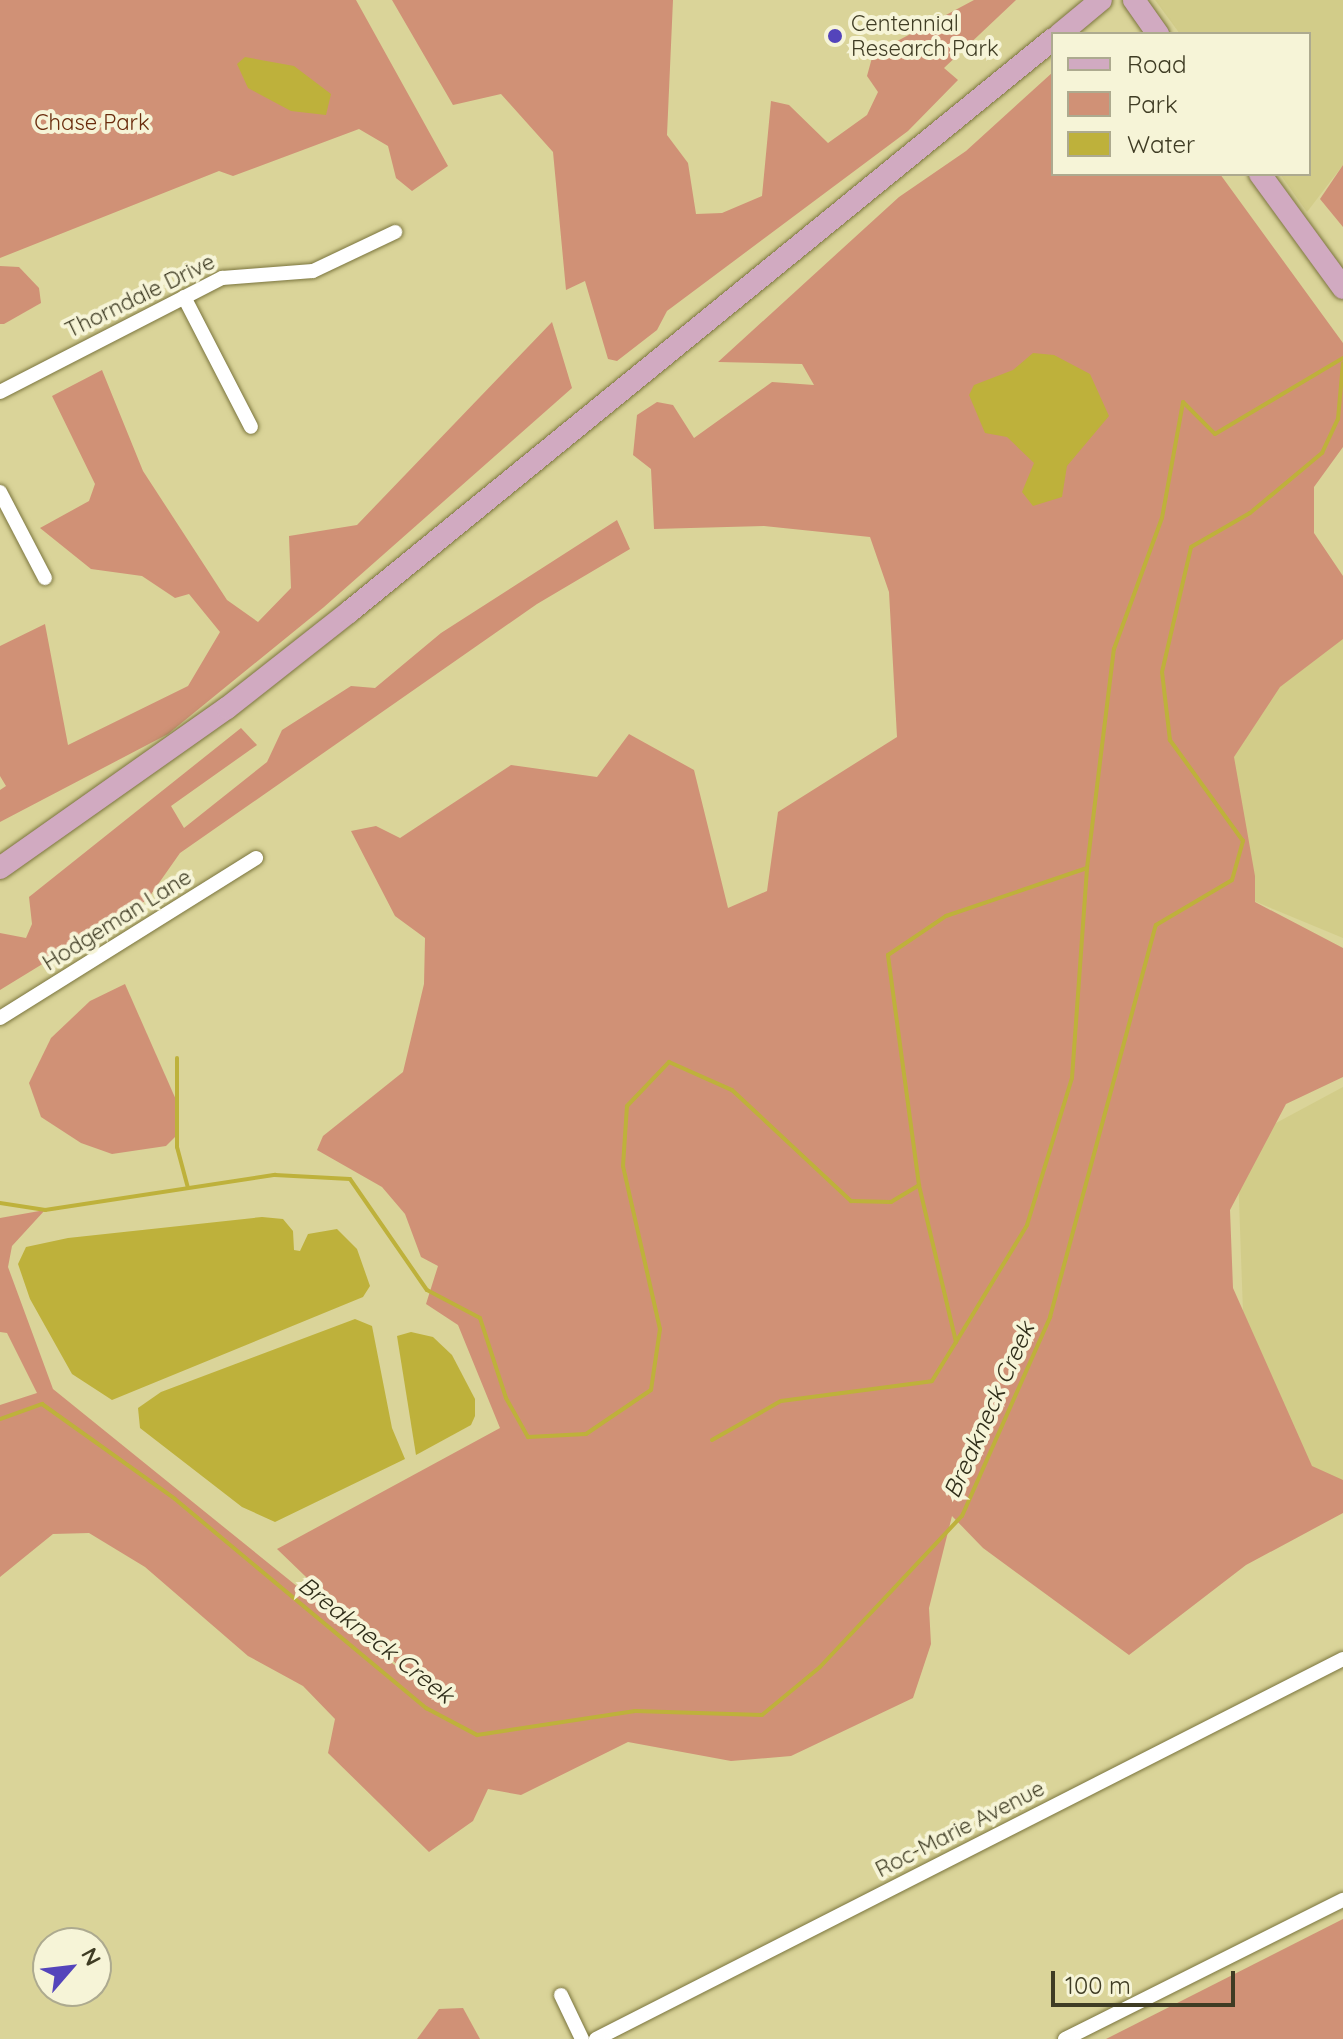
<!DOCTYPE html>
<style>
body{margin:0}
#map{position:relative;width:1343px;height:2039px;overflow:hidden;background:#dad499;font-family:Quicksand,sans-serif}
div>[style]{position:absolute}
.built>*{inset:0;background:#d2cc89}
.green>*{inset:0;background:#d09176}
.water>*{inset:0;background:#beb13b}
.stream>*{height:4px;margin:-2px;padding:0 2px;transform-origin:2px;border-radius:2px;background:#beb13b}
.roads{filter:drop-shadow(0 0 2px #7b753e) drop-shadow(0 0 2px #7b753e)}
.minor>*{height:14px;margin:-7px;padding:0 7px;transform-origin:7px;border-radius:7px;background:#fff}
.primary>*{height:22px;margin:-11px;padding:0 11px;transform-origin:11px;border-radius:11px;background:#d1aac1}
.dots>*{width:22px;height:22px;translate:-50% -50%;box-sizing:border-box;border:4px solid #f6f4d7;border-radius:50%}
span{translate:-50% -50%;white-space:nowrap;text-align:center;line-height:1.15;-webkit-text-stroke:8px #f6f4d7;paint-order:stroke}
.poi-label{font-size:22px;color:#3f3c24}
.left{translate:0 -50%;text-align:left}
.park-label{font-size:22px;color:#6a2b0c}
.street-label{font-size:22px;color:#3f3c24}
.water-label{font-size:24px;color:#2f2d19;font-style:italic}
.legend{position:absolute;left:1051px;top:32px;width:260px;height:144px;box-sizing:border-box;background:#f6f4d7;border:2px solid #adaa8f;margin:0;padding:10px 14px;list-style:none;font-size:24px;color:#3f3c24}
.legend li{display:flex;align-items:center;gap:16px;height:40px}
.legend b{width:40px;border:2px solid #adaa8f}
.north{position:absolute;left:32px;top:1927px;width:80px;height:80px;box-sizing:border-box;background:#f6f4d7;border:2px solid #adaa8f;border-radius:50%;rotate:62deg;font-size:22px;font-weight:700;line-height:32px;text-align:center;color:#3f3c24}
.north::after{content:'';display:block;margin:auto;width:28px;height:36px;background:#5444bb;clip-path:polygon(50% 0,100% 100%,50% 72%,0 100%)}
.scale{position:absolute;left:1051px;top:1971px;width:184px;height:36px;box-sizing:border-box;border:4px solid #3f3c24;border-top:0;padding-left:10px;font-size:24px;line-height:28px;white-space:nowrap;color:#3f3c24;-webkit-text-stroke:6px #f6f4d7;paint-order:stroke}
</style>
<div id="map">
<div class="built">
<i style="clip-path:polygon(1155px 0,1343px 0,1343px 165px,1307px 212px,1280px 174px,1309px 174px,1309px 34px,1180px 34px)"></i>
<i style="clip-path:polygon(1343px 628px,1343px 938px,1254px 901px,1226px 759px,1286px 658px)"></i>
<i style="clip-path:polygon(1343px 1087px,1343px 1497px,1305px 1469px,1246px 1396px,1237px 1144px)"></i>
</div>
<div class="green">
<i style="clip-path:polygon(0 0,356px 0,448px 166px,412px 191px,396px 178px,388px 146px,359px 129px,233px 176px,219px 171px,0 258px)"></i>
<i style="clip-path:polygon(392px 0,673px 0,667px 135px,688px 163px,696px 214px,722px 213px,762px 196px,771px 101px,789px 105px,828px 143px,867px 115px,878px 92px,867px 76px,873px 54px,974px 0,1016px 0,944px 68px,958px 80px,908px 131px,667px 311px,657px 330px,617px 361px,608px 359px,585px 281px,566px 290px,553px 152px,501px 94px,453px 105px)"></i>
<i style="clip-path:polygon(1053px 72px,1053px 174px,1220px 174px,1343px 343px,1343px 447px,1314px 487px,1314px 533px,1343px 576px,1343px 639px,1280px 687px,1234px 757px,1255px 876px,1255px 902px,1343px 948px,1343px 1077px,1286px 1104px,1230px 1210px,1233px 1288px,1312px 1466px,1343px 1480px,1343px 1513px,1246px 1565px,1129px 1655px,983px 1548px,952px 1516px,929px 1608px,931px 1644px,913px 1698px,791px 1756px,731px 1761px,628px 1742px,521px 1795px,488px 1789px,473px 1821px,429px 1852px,328px 1753px,335px 1719px,303px 1686px,248px 1656px,145px 1567px,89px 1533px,53px 1534px,0 1577px,0 1405px,37px 1393px,7px 1333px,0 1332px,0 1218px,45px 1210px,12px 1246px,8px 1267px,53px 1389px,413px 1680px,277px 1549px,500px 1428px,458px 1325px,426px 1304px,438px 1266px,421px 1257px,405px 1214px,382px 1187px,317px 1150px,323px 1136px,403px 1072px,424px 984px,425px 938px,395px 916px,351px 831px,376px 826px,400px 838px,511px 765px,597px 777px,629px 734px,694px 770px,728px 908px,767px 891px,778px 812px,897px 737px,889px 592px,870px 537px,764px 526px,654px 529px,651px 469px,633px 455px,637px 415px,657px 402px,673px 405px,694px 438px,772px 382px,814px 385px,802px 364px,718px 362px,899px 197px,966px 151px)"></i>
<i style="clip-path:polygon(1343px 165px,1343px 227px,1320px 199px)"></i>
<i style="clip-path:polygon(0 266px,19px 267px,39px 288px,41px 303px,4px 324px,0 324px)"></i>
<i style="clip-path:polygon(552px 322px,572px 388px,324px 607px,168px 734px,0 822px,0 790px,6px 786px,0 776px,0 646px,45px 624px,68px 745px,188px 686px,220px 632px,189px 594px,175px 598px,142px 576px,91px 569px,40px 528px,89px 501px,95px 484px,52px 396px,102px 370px,143px 471px,227px 600px,258px 622px,291px 588px,289px 536px,357px 525px)"></i>
<i style="clip-path:polygon(617px 520px,630px 549px,537px 604px,180px 853px,147px 900px,0 990px,0 933px,26px 938px,32px 924px,29px 897px,241px 728px,257px 745px,171px 806px,184px 828px,267px 762px,282px 730px,351px 686px,375px 688px,441px 633px)"></i>
<i style="clip-path:polygon(125px 984px,177px 1102px,176px 1136px,166px 1146px,112px 1154px,81px 1143px,41px 1117px,29px 1083px,51px 1038px,90px 1001px)"></i>
<i style="clip-path:polygon(1343px 1919px,1343px 2039px,1106px 2039px)"></i>
<i style="clip-path:polygon(463px 2008px,480px 2039px,417px 2039px,439px 2009px)"></i>
</div>
<div class="water">
<i style="clip-path:polygon(245px 57px,294px 66px,331px 94px,326px 115px,291px 111px,248px 88px,237px 64px)"></i>
<i style="clip-path:polygon(1033px 353px,1054px 355px,1090px 374px,1109px 416px,1067px 466px,1062px 497px,1033px 506px,1022px 492px,1034px 463px,1007px 437px,985px 433px,969px 395px,974px 385px,1013px 370px)"></i>
<i style="clip-path:polygon(262px 1217px,283px 1219px,293px 1231px,294px 1250px,300px 1251px,308px 1234px,337px 1229px,357px 1249px,370px 1286px,363px 1297px,112px 1400px,72px 1374px,30px 1299px,18px 1264px,26px 1247px,68px 1238px)"></i>
<i style="clip-path:polygon(355px 1319px,372px 1326px,392px 1428px,405px 1459px,275px 1522px,242px 1507px,140px 1428px,138px 1408px,161px 1392px)"></i>
<i style="clip-path:polygon(411px 1332px,433px 1337px,452px 1355px,475px 1399px,475px 1416px,471px 1425px,416px 1455px,397px 1336px)"></i>
</div>
<div class="stream">
<i style="left:177px;top:1058px;width:89px;rotate:90deg"></i>
<i style="left:177px;top:1147px;width:42px;rotate:75deg"></i>
<i style="left:0;top:1203px;width:46px;rotate:8.8deg"></i>
<i style="left:45px;top:1210px;width:233px;rotate:-8.7deg"></i>
<i style="left:275px;top:1175px;width:75px;rotate:3.1deg"></i>
<i style="left:350px;top:1179px;width:135px;rotate:55.3deg"></i>
<i style="left:427px;top:1290px;width:60px;rotate:27.8deg"></i>
<i style="left:480px;top:1318px;width:84px;rotate:72deg"></i>
<i style="left:506px;top:1398px;width:45px;rotate:60.6deg"></i>
<i style="left:528px;top:1437px;width:58px;rotate:-3deg"></i>
<i style="left:586px;top:1434px;width:78px;rotate:-34.1deg"></i>
<i style="left:651px;top:1390px;width:62px;rotate:-81.6deg"></i>
<i style="left:660px;top:1329px;width:167px;rotate:-102.8deg"></i>
<i style="left:623px;top:1166px;width:60px;rotate:-86.2deg"></i>
<i style="left:627px;top:1106px;width:61px;rotate:-46.3deg"></i>
<i style="left:669px;top:1062px;width:69px;rotate:24deg"></i>
<i style="left:732px;top:1090px;width:163px;rotate:43deg"></i>
<i style="left:851px;top:1201px;width:40px;rotate:1.4deg"></i>
<i style="left:891px;top:1202px;width:33px;rotate:-31deg"></i>
<i style="left:919px;top:1185px;width:232px;rotate:-97.7deg"></i>
<i style="left:888px;top:955px;width:70px;rotate:-33.9deg"></i>
<i style="left:946px;top:916px;width:149px;rotate:-18.8deg"></i>
<i style="left:1087px;top:868px;width:221px;rotate:-83deg"></i>
<i style="left:1114px;top:649px;width:140px;rotate:-69.9deg"></i>
<i style="left:1162px;top:518px;width:118px;rotate:-79.7deg"></i>
<i style="left:1183px;top:402px;width:45px;rotate:45deg"></i>
<i style="left:1215px;top:434px;width:149px;rotate:-30.7deg"></i>
<i style="left:956px;top:1342px;width:137px;rotate:-58.7deg"></i>
<i style="left:1027px;top:1225px;width:154px;rotate:-73deg"></i>
<i style="left:1072px;top:1078px;width:211px;rotate:-85.9deg"></i>
<i style="left:0;top:1419px;width:45px;rotate:-19.7deg"></i>
<i style="left:42px;top:1404px;width:163px;rotate:35.5deg"></i>
<i style="left:175px;top:1499px;width:327px;rotate:39.8deg"></i>
<i style="left:426px;top:1708px;width:58px;rotate:27.9deg"></i>
<i style="left:477px;top:1735px;width:160px;rotate:-8.6deg"></i>
<i style="left:635px;top:1711px;width:127px;rotate:1.8deg"></i>
<i style="left:762px;top:1715px;width:75px;rotate:-39.6deg"></i>
<i style="left:820px;top:1667px;width:207px;rotate:-46.8deg"></i>
<i style="left:962px;top:1516px;width:218px;rotate:-66.1deg"></i>
<i style="left:1050px;top:1317px;width:406px;rotate:-74.9deg"></i>
<i style="left:1156px;top:925px;width:88px;rotate:-30.6deg"></i>
<i style="left:1232px;top:880px;width:41px;rotate:-74.2deg"></i>
<i style="left:1243px;top:841px;width:125px;rotate:-125.9deg"></i>
<i style="left:1170px;top:740px;width:68px;rotate:-96.7deg"></i>
<i style="left:1162px;top:672px;width:128px;rotate:-76.9deg"></i>
<i style="left:1191px;top:547px;width:68px;rotate:-30deg"></i>
<i style="left:1250px;top:513px;width:94px;rotate:-39.8deg"></i>
<i style="left:1322px;top:453px;width:38px;rotate:-65deg"></i>
<i style="left:1338px;top:419px;width:56px;rotate:-84.9deg"></i>
<i style="left:712px;top:1440px;width:79px;rotate:-29.5deg"></i>
<i style="left:781px;top:1401px;width:152px;rotate:-7.5deg"></i>
<i style="left:932px;top:1381px;width:46px;rotate:-58.4deg"></i>
<i style="left:956px;top:1342px;width:160px;rotate:-103.3deg"></i>
</div>
<div class="roads">
<div class="minor">
<i style="left:184px;top:297px;width:146px;rotate:62.7deg"></i>
<i style="left:0;top:392px;width:250px;rotate:-27.2deg"></i>
<i style="left:222px;top:278px;width:91px;rotate:-4.4deg"></i>
<i style="left:313px;top:271px;width:91px;rotate:-25.4deg"></i>
<i style="left:0;top:492px;width:97px;rotate:62.4deg"></i>
<i style="left:0;top:1018px;width:302px;rotate:-32deg"></i>
<i style="left:561px;top:1995px;width:49px;rotate:64.5deg"></i>
<i style="left:596px;top:2039px;width:838px;rotate:-26.96deg"></i>
<i style="left:1065px;top:2039px;width:311px;rotate:-26.6deg"></i>
</div>
<div class="primary">
<i style="left:1134px;top:0;width:42px;rotate:54.8deg"></i>
<i style="left:1060px;top:34px;width:53px;rotate:-39.7deg"></i>
<i style="left:1260px;top:174px;width:141px;rotate:53.9deg"></i>
<i style="left:0;top:868px;width:278px;rotate:-35.2deg"></i>
<i style="left:227px;top:708px;width:155px;rotate:-38.2deg"></i>
<i style="left:349px;top:612px;width:908px;rotate:-39.14deg"></i>
</div>
</div>
<div class="dots">
<i style="left:835px;top:36px;background:#5444bb"></i>
</div>
<div class="poi-label">
<span class="left" style="left:851px;top:36px">Centennial<br>Research Park</span>
</div>
<div class="park-label">
<span style="left:92px;top:123px">Chase Park</span>
</div>
<div class="street-label">
<span style="left:140px;top:296px;rotate:-26deg">Thorndale Drive</span>
<span style="left:117px;top:920px;rotate:-32deg">Hodgeman Lane</span>
<span style="left:960px;top:1829px;rotate:-27deg">Roc-Marie Avenue</span>
</div>
<div class="water-label">
<span style="left:989px;top:1410px;rotate:-66deg">Breakneck Creek</span>
<span style="left:376px;top:1640px;rotate:38deg">Breakneck Creek</span>
</div>
<ul class="legend">
<li><b style="height:10px;background:#d1aac1"></b>Road</li>
<li><b style="height:22px;background:#d09176"></b>Park</li>
<li><b style="height:22px;background:#beb13b"></b>Water</li>
</ul>
<div class="north">N</div>
<div class="scale">100 m</div>
</div>
